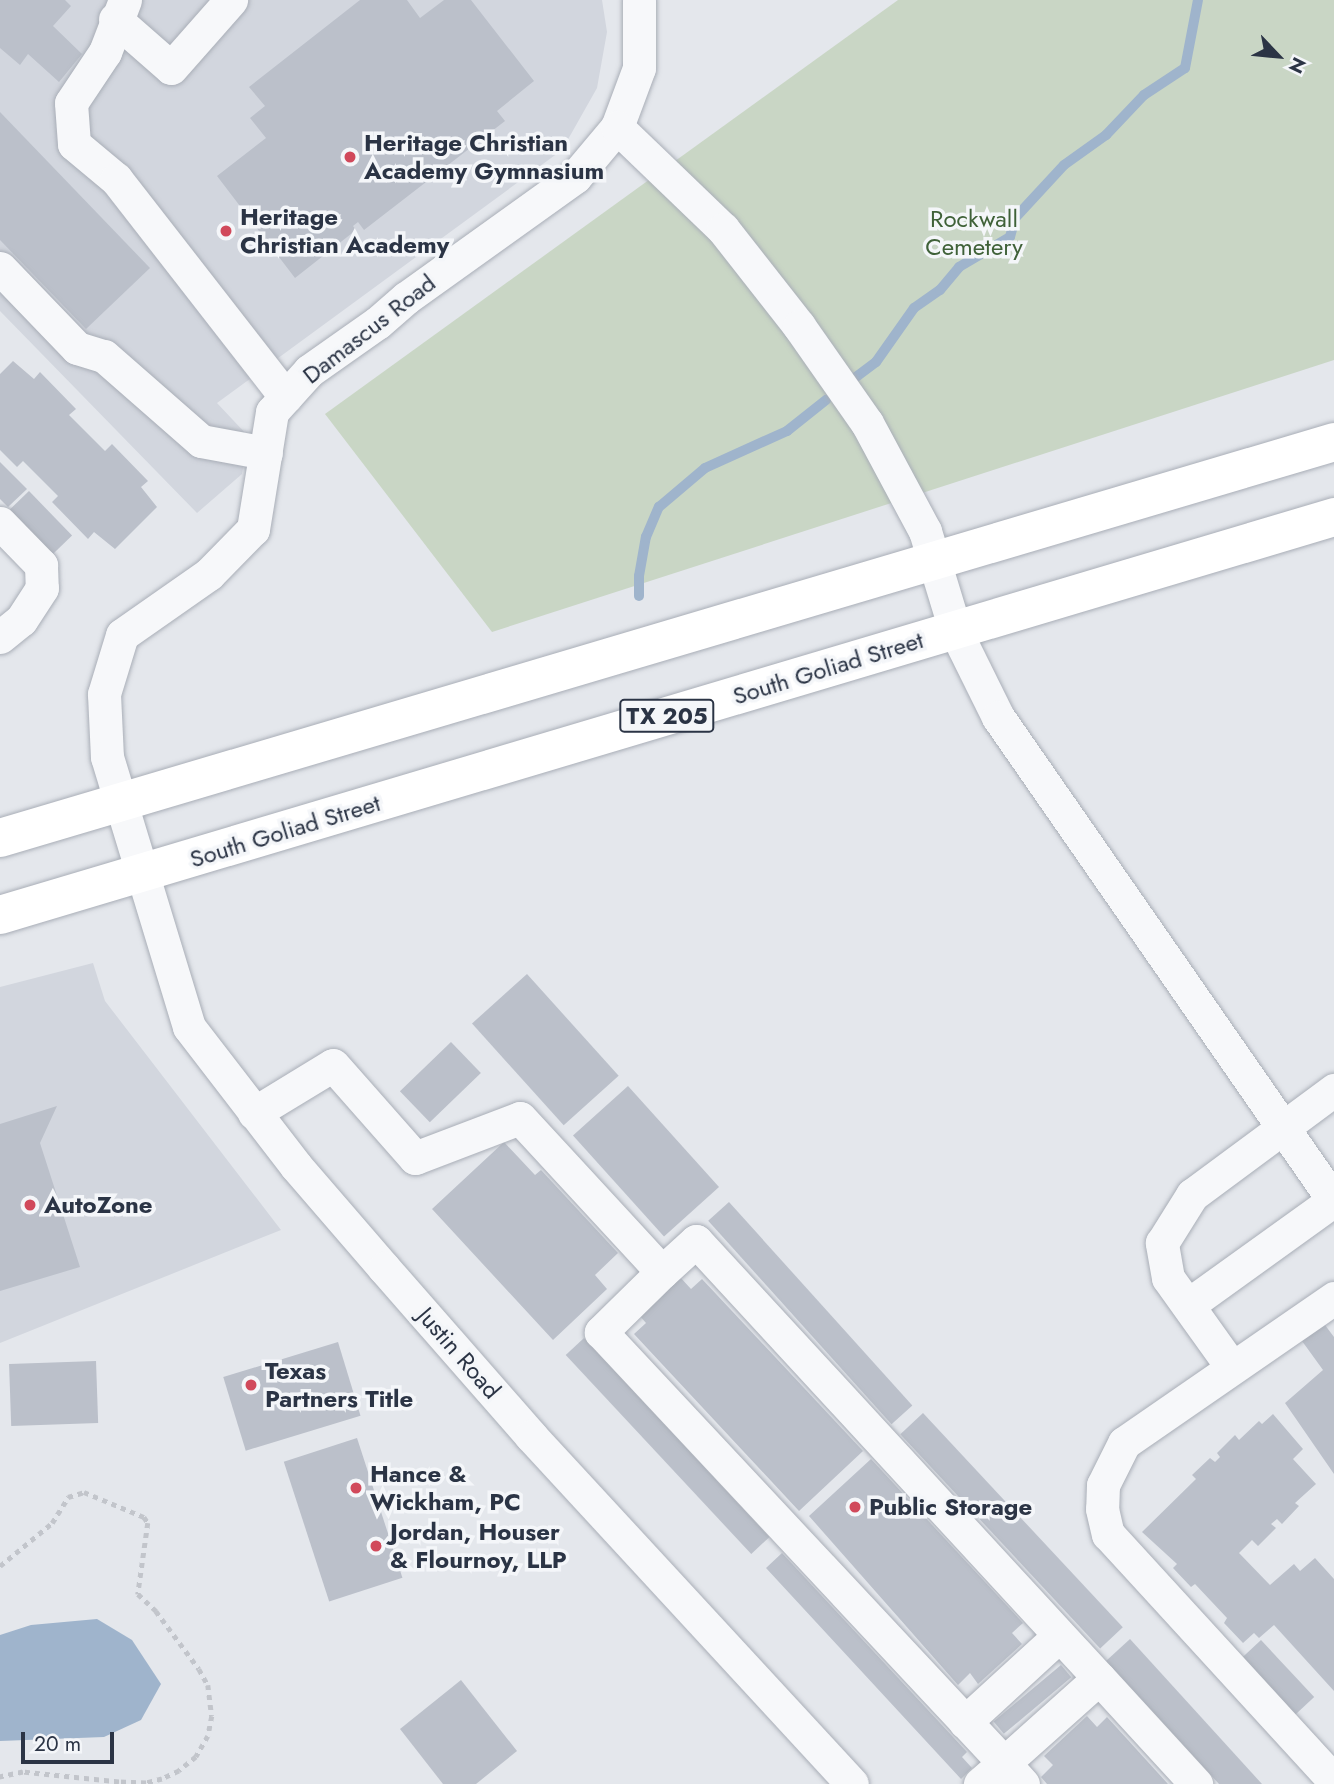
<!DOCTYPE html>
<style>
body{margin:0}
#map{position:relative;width:1334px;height:1784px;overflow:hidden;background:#e4e7ec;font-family:Jost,sans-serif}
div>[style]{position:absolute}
.built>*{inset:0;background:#d2d6de}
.green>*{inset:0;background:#c9d6c5}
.water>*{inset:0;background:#9fb4cc}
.stream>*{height:10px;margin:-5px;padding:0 5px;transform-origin:5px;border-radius:5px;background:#9fb4cc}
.building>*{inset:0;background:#bbc0ca;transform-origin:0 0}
.path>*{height:4.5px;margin-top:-2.25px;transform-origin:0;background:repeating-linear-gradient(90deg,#c2c5cb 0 5px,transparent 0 10px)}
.roads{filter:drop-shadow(0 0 2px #a9aeb7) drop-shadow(0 0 2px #a9aeb7)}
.minor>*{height:33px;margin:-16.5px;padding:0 16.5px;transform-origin:16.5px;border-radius:16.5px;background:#f7f8fa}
.major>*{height:38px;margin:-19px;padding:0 19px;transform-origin:19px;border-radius:19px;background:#fff}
.dots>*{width:19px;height:19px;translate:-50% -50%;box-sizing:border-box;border:4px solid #f4f6f9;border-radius:50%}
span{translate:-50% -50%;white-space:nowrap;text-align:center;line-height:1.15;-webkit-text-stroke:7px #f4f6f9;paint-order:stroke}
.shield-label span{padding:2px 5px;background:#f4f6f9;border:2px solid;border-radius:5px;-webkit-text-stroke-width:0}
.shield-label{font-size:23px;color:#2b3445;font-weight:700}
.poi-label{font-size:24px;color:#2b3445;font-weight:700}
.left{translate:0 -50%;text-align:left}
.park-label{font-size:24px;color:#3f6138}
.street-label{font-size:24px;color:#2b3445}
.north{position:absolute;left:1243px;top:21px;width:70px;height:70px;-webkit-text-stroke:5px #f4f6f9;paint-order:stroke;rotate:116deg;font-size:19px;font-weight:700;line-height:28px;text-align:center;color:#2b3445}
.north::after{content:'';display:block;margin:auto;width:24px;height:32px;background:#2b3445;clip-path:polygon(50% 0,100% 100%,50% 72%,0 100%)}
.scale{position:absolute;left:21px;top:1732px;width:93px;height:32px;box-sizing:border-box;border:4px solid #2b3445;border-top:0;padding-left:9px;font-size:21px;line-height:24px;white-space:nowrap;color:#2b3445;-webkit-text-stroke:5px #f4f6f9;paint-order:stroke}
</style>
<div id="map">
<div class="built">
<i style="clip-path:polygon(0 0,602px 0,607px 32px,597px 88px,562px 150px,217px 403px,248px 436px,242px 474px,197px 513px,0 311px)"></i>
<i style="clip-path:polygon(93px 963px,105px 1001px,281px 1230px,0 1343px,0 987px)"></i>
</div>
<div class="green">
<i style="clip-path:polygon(898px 0,1334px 0,1334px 360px,492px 632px,325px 414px)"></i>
</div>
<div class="water">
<i style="clip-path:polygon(97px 1619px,132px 1640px,161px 1684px,141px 1720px,104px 1737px,0 1741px,0 1635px,31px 1625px)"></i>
</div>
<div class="stream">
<i style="left:856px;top:377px;width:25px;rotate:-37deg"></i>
<i style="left:876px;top:362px;width:66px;rotate:-54.9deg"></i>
<i style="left:914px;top:308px;width:32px;rotate:-35deg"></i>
<i style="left:940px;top:290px;width:30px;rotate:-50deg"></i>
<i style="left:959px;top:267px;width:59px;rotate:-30.5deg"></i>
<i style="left:1010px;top:237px;width:20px;rotate:-75deg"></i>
<i style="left:1015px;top:218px;width:72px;rotate:-47.2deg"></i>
<i style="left:1064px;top:165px;width:52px;rotate:-35.5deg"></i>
<i style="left:1106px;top:135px;width:55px;rotate:-46.5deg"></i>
<i style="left:1144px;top:95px;width:49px;rotate:-33.4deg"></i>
<i style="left:1185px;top:68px;width:69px;rotate:-79.2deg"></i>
<i style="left:639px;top:596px;width:20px;rotate:-90deg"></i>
<i style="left:639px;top:576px;width:40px;rotate:-80deg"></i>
<i style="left:646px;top:537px;width:33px;rotate:-67deg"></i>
<i style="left:659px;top:507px;width:60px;rotate:-40.3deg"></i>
<i style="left:705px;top:468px;width:90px;rotate:-24.3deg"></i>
<i style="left:787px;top:431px;width:50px;rotate:-38.5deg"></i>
</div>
<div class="building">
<i style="clip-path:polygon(0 0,65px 0,71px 6px,53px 26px,82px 54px,59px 82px,28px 54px,20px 65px,0 48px)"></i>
<i style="clip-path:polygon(360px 0,407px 0,420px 18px,444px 0,471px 0,534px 81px,497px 111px,505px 121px,364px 230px,358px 222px,353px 226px,356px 230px,295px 278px,217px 176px,266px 138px,250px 118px,265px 106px,249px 87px)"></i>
<i style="clip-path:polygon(0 112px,150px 268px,86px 329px,0 240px)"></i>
<i style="clip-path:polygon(13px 361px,34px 379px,40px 372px,76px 409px,69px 415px,105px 451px,112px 444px,148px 481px,141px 487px,157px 507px,115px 549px,94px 532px,88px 539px,52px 502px,58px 496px,23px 461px,17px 467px,0 450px,0 374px)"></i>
<i style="clip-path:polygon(0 462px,27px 489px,8px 507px,0 499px)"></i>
<i style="left:29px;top:491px;width:62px;height:27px;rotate:46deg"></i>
<i style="left:527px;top:974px;width:137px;height:74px;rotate:48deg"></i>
<i style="left:451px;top:1042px;width:43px;height:71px;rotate:46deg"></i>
<i style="left:628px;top:1086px;width:136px;height:74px;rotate:48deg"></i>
<i style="clip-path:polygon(57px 1106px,40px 1143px,80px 1267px,0 1291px,0 1124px)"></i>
<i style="clip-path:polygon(504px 1142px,535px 1175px,541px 1170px,618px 1253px,595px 1275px,607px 1289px,553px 1340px,432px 1209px)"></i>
<i style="left:729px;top:1202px;width:274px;height:28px;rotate:48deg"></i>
<i style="clip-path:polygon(680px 1277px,691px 1289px,702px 1279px,863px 1451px,799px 1511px,634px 1334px,646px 1323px,639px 1315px)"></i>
<i style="clip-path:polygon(1325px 1325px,1334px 1337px,1334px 1474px,1285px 1403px,1323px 1370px,1302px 1341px)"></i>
<i style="left:584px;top:1338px;width:272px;height:25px;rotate:47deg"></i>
<i style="left:338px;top:1342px;width:77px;height:120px;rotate:73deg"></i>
<i style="left:96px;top:1361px;width:62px;height:87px;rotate:88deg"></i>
<i style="left:923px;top:1413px;width:293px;height:31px;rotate:47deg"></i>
<i style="clip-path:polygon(1273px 1414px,1303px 1449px,1293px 1459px,1316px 1484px,1295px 1503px,1299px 1506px,1282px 1524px,1277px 1519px,1271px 1524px,1276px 1528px,1258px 1546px,1252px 1540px,1239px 1553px,1270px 1585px,1294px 1564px,1300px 1571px,1315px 1558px,1334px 1579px,1334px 1691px,1274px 1625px,1259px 1638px,1254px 1633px,1243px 1643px,1224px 1623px,1227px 1618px,1195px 1584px,1191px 1587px,1173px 1568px,1177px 1564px,1142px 1532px,1196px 1479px,1192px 1475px,1210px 1458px,1215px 1462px,1220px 1457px,1217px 1453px,1235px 1435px,1239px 1440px,1259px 1421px,1262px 1424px)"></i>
<i style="left:357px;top:1438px;width:147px;height:77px;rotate:72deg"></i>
<i style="clip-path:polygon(871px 1459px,1023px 1623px,1012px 1633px,1022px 1644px,978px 1684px,970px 1673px,958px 1685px,809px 1516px)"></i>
<i style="clip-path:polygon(782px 1553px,967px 1752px,962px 1757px,972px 1768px,961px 1779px,766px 1568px)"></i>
<i style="clip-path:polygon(1130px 1639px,1262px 1784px,1219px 1784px,1106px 1661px)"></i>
<i style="left:1261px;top:1640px;width:78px;height:26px;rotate:47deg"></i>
<i style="left:1061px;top:1665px;width:16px;height:88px;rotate:50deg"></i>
<i style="clip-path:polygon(461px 1680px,517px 1751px,476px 1784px,443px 1784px,400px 1729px)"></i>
<i style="clip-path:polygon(1087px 1716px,1097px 1727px,1107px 1717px,1168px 1784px,1047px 1784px,1041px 1777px,1053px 1765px,1044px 1756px)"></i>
</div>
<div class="path">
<i style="left:0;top:1566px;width:67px;rotate:-39.6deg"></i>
<i style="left:52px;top:1523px;width:31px;rotate:-58deg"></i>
<i style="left:68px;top:1497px;width:17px;rotate:-17deg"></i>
<i style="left:84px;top:1492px;width:65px;rotate:22.6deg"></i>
<i style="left:144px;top:1517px;width:7px;rotate:56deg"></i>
<i style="left:148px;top:1523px;width:72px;rotate:98deg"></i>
<i style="left:138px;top:1594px;width:25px;rotate:43deg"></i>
<i style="left:156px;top:1611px;width:72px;rotate:53.4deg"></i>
<i style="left:199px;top:1669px;width:18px;rotate:61deg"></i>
<i style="left:208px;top:1685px;width:31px;rotate:83deg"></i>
<i style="left:212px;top:1716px;width:20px;rotate:101deg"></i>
<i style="left:208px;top:1736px;width:24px;rotate:120deg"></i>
<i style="left:196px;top:1757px;width:22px;rotate:141deg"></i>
<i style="left:179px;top:1771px;width:19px;rotate:155deg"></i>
<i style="left:162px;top:1779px;width:16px;rotate:166deg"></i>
<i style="left:146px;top:1783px;width:27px;rotate:-178deg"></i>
<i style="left:119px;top:1782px;width:97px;rotate:-174.1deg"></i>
<i style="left:23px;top:1772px;width:24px;rotate:168deg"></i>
</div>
<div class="roads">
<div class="minor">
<i style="left:125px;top:0;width:56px;rotate:111deg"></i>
<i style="left:105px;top:52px;width:61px;rotate:123.7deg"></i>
<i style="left:71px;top:103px;width:41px;rotate:85.8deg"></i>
<i style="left:74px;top:144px;width:55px;rotate:39.8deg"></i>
<i style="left:116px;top:179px;width:276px;rotate:52.1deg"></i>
<i style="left:639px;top:0;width:68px;rotate:90deg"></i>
<i style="left:639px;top:68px;width:63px;rotate:110.4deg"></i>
<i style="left:617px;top:127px;width:65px;rotate:130deg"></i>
<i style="left:575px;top:177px;width:208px;rotate:144.4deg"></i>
<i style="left:406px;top:298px;width:38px;rotate:139deg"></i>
<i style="left:377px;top:323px;width:83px;rotate:144.8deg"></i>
<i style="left:309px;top:371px;width:55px;rotate:132.1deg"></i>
<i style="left:272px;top:412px;width:119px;rotate:99.2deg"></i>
<i style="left:253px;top:529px;width:63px;rotate:134.4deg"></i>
<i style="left:209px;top:574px;width:106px;rotate:145deg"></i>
<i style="left:122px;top:635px;width:62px;rotate:107deg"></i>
<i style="left:104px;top:694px;width:63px;rotate:87.3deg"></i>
<i style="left:107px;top:757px;width:282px;rotate:73.1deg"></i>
<i style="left:189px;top:1027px;width:175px;rotate:52.4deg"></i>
<i style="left:296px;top:1166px;width:135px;rotate:49.2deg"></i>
<i style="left:384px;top:1268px;width:223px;rotate:48.8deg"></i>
<i style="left:531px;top:1436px;width:473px;rotate:47.3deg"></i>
<i style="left:115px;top:19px;width:74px;rotate:41.2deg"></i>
<i style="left:171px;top:68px;width:91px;rotate:-48.6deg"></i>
<i style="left:617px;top:127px;width:147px;rotate:43.9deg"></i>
<i style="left:723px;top:229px;width:123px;rotate:51.9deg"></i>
<i style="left:799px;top:326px;width:118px;rotate:55deg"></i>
<i style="left:867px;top:423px;width:123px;rotate:61.8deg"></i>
<i style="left:925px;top:531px;width:103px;rotate:73.1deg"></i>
<i style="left:955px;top:630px;width:97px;rotate:63.7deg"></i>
<i style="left:998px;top:717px;width:589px;rotate:55.23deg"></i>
<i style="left:0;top:268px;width:111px;rotate:46.1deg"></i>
<i style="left:77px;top:348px;width:28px;rotate:17deg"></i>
<i style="left:104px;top:356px;width:129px;rotate:41.2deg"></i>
<i style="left:201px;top:441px;width:66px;rotate:10.5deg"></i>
<i style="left:0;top:523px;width:59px;rotate:45.7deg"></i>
<i style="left:41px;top:565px;width:23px;rotate:88deg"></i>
<i style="left:42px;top:588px;width:38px;rotate:123deg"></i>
<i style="left:21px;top:620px;width:27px;rotate:141deg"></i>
<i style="left:254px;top:1113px;width:92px;rotate:-31.3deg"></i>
<i style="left:333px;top:1065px;width:124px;rotate:48.6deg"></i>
<i style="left:415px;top:1158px;width:112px;rotate:-20.9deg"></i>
<i style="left:520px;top:1118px;width:209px;rotate:47.3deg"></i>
<i style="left:662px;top:1272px;width:86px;rotate:135.5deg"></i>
<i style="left:601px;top:1332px;width:590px;rotate:46.92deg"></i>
<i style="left:1004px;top:1763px;width:32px;rotate:139deg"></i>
<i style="left:662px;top:1272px;width:46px;rotate:-42.4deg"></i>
<i style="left:696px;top:1241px;width:594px;rotate:47.32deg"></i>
<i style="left:1334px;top:1298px;width:255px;rotate:145.4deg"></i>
<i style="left:1124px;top:1443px;width:47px;rotate:116.6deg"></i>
<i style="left:1103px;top:1485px;width:24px;rotate:92deg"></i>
<i style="left:1102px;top:1509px;width:26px;rotate:77deg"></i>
<i style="left:1108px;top:1534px;width:335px;rotate:47.5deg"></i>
<i style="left:1188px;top:1305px;width:180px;rotate:-35.7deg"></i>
<i style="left:1231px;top:1366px;width:108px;rotate:-125.6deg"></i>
<i style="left:1168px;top:1278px;width:36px;rotate:-100deg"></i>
<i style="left:1162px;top:1243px;width:57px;rotate:-58deg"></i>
<i style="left:1192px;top:1195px;width:177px;rotate:-36.5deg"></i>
<i style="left:965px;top:1722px;width:127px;rotate:-42.5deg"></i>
<i style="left:1023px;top:1784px;width:28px;rotate:-132deg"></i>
<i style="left:1004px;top:1763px;width:127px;rotate:-41.8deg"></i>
<i style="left:1099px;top:1678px;width:144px;rotate:47.5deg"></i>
</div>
<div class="major">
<i style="left:0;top:838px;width:1392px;rotate:-16.53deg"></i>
<i style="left:0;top:915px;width:1392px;rotate:-16.61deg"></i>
</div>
</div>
<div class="dots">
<i style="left:350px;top:157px;background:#d1495b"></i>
<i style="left:226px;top:231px;background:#d1495b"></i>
<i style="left:30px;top:1205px;background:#d1495b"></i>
<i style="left:251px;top:1385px;background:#d1495b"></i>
<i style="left:356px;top:1488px;background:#d1495b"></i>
<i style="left:855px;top:1507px;background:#d1495b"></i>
<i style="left:376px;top:1546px;background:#d1495b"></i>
</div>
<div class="shield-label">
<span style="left:667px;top:716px">TX 205</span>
</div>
<div class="poi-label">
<span class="left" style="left:364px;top:157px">Heritage Christian<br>Academy Gymnasium</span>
<span class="left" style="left:240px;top:231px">Heritage<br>Christian Academy</span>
<span class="left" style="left:44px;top:1205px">AutoZone</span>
<span class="left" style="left:265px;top:1385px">Texas<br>Partners Title</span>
<span class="left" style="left:370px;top:1488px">Hance &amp;<br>Wickham, PC</span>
<span class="left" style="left:869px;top:1507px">Public Storage</span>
<span class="left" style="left:390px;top:1546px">Jordan, Houser<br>&amp; Flournoy, LLP</span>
</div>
<div class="park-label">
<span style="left:974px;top:233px">Rockwall<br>Cemetery</span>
</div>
<div class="street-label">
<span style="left:369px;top:329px;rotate:-38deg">Damascus Road</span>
<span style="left:828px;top:668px;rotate:-17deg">South Goliad Street</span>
<span style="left:285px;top:831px;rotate:-17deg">South Goliad Street</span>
<span style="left:459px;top:1353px;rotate:49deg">Justin Road</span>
</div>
<div class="north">N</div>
<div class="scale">20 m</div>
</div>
